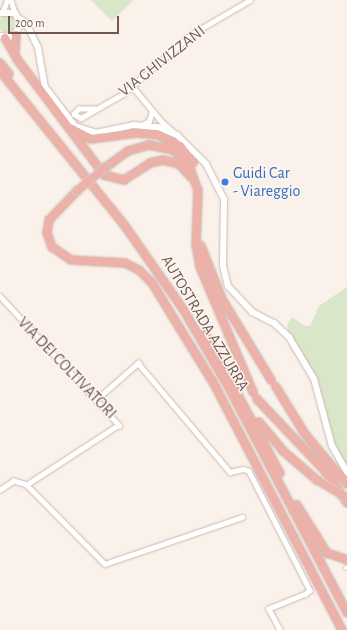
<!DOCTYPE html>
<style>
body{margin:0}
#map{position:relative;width:347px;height:630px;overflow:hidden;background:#faf1ea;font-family:"Alegreya Sans",sans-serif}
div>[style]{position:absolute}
.green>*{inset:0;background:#dae6ca}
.round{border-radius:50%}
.roads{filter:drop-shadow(0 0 1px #cbb9b1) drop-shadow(0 0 1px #cbb9b1)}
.street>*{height:4.5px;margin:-2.25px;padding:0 2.25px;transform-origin:2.25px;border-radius:2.25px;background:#fff}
.secondary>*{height:6px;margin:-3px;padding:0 3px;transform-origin:3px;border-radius:3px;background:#fff}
.highway>*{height:8px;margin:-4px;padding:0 4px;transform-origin:4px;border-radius:4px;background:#ecb1a9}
.bridges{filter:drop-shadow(0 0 1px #d5cdcb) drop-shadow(0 0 1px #d5cdcb)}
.highway-bridge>*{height:8px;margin:-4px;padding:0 4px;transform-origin:4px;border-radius:4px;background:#ecb1a9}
.dots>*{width:11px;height:11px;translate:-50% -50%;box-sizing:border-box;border:2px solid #fdf6f0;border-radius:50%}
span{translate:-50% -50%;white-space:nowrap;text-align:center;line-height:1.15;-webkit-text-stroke:3px #fdf6f0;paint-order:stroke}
.street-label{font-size:16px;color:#725751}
.shop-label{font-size:16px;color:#366cbe}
.left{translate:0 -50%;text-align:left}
.scale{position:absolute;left:8px;top:16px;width:111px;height:18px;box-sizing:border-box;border:2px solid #725751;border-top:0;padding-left:5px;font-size:12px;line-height:14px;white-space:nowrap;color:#725751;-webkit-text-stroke:3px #fdf6f0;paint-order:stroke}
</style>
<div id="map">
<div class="green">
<i style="clip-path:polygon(91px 0,134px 0,112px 21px)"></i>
<i class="round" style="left:-1px;top:15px;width:18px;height:18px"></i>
<i style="clip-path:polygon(347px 287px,347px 469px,334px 442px,319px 384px,288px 331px,287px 325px,292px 317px,305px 326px,310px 326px,319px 306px)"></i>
</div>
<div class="roads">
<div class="street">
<i style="left:11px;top:0;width:14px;rotate:73deg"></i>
<i style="left:3px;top:11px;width:12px;rotate:-70deg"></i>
<i style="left:133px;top:87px;width:45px;rotate:50.4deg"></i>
<i style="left:162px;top:122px;width:20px;rotate:41deg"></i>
<i style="left:95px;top:109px;width:16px;rotate:180deg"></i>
<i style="left:79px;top:109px;width:7px;rotate:135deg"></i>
<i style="left:74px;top:114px;width:8px;rotate:30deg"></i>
<i style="left:81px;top:118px;width:48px;rotate:-29.7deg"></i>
<i style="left:123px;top:94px;width:91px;rotate:-41deg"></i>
<i style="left:192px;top:34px;width:67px;rotate:-30.4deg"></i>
<i style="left:142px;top:125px;width:8px;rotate:-30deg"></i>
<i style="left:149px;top:121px;width:10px;rotate:-73deg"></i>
<i style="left:0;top:296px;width:176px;rotate:47.3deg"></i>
<i style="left:119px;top:425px;width:110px;rotate:146.9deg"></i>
<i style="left:27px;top:485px;width:14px;rotate:-163deg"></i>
<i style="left:14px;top:481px;width:17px;rotate:147deg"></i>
<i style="left:97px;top:399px;width:55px;rotate:-41.3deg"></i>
<i style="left:138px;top:363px;width:143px;rotate:49.8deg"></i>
<i style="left:230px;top:472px;width:13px;rotate:-13deg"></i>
<i style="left:243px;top:469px;width:6px;rotate:18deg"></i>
<i style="left:249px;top:471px;width:134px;rotate:62.9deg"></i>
<i style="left:310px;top:590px;width:6px;rotate:135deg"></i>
<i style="left:306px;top:594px;width:40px;rotate:158deg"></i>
<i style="left:269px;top:609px;width:24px;rotate:62deg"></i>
<i style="left:27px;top:485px;width:111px;rotate:45.4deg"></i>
<i style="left:105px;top:564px;width:145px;rotate:-18.9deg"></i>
<i style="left:346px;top:568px;width:1px"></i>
</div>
<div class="secondary">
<i style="left:0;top:13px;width:15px"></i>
<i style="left:15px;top:13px;width:13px;rotate:61deg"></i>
<i style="left:21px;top:24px;width:15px;rotate:122deg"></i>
<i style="left:13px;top:37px;width:13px;rotate:-176deg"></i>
<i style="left:20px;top:19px;width:7px;rotate:34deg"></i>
<i style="left:26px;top:23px;width:28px;rotate:64deg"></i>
<i style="left:38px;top:48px;width:40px;rotate:80deg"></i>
<i style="left:45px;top:87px;width:49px;rotate:52.4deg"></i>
<i style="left:75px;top:126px;width:22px;rotate:18deg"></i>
<i style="left:96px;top:133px;width:38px;rotate:-12deg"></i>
<i style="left:133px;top:125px;width:25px;rotate:5deg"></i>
<i style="left:158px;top:127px;width:21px;rotate:23deg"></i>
<i style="left:177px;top:135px;width:41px;rotate:45deg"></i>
<i style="left:206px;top:164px;width:39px;rotate:63deg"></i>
<i style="left:224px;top:199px;width:67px;rotate:90.9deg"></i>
<i style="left:223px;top:266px;width:21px;rotate:76deg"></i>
<i style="left:228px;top:286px;width:35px;rotate:47deg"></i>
<i style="left:252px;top:312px;width:25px;rotate:27deg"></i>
<i style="left:274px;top:323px;width:21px;rotate:43deg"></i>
<i style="left:289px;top:337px;width:49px;rotate:59.2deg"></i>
<i style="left:314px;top:379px;width:69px;rotate:75deg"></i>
<i style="left:332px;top:446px;width:30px;rotate:60deg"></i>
</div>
<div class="highway">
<i style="left:5px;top:38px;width:24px;rotate:60deg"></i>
<i style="left:17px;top:59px;width:145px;rotate:53.1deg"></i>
<i style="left:104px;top:175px;width:21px;rotate:14deg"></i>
<i style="left:124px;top:180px;width:31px;rotate:-33deg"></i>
<i style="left:150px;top:163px;width:13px;rotate:-13deg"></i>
<i style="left:163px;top:160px;width:16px;rotate:14deg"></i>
<i style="left:179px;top:164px;width:18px;rotate:47deg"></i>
<i style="left:15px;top:53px;width:18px;rotate:-87deg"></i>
<i style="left:0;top:63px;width:14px;rotate:51deg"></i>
<i style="left:0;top:71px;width:199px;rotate:51.1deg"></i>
<i style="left:125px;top:226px;width:101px;rotate:55.1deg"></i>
<i style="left:183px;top:309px;width:89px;rotate:59.7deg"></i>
<i style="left:228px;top:386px;width:256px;rotate:62.3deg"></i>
<i style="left:72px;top:129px;width:21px;rotate:28deg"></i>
<i style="left:91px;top:139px;width:46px;rotate:-7.4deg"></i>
<i style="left:137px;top:133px;width:21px;rotate:5deg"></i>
<i style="left:158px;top:135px;width:25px;rotate:27deg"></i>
<i style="left:180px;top:146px;width:21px;rotate:51deg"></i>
<i style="left:106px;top:167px;width:27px;rotate:-36deg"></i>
<i style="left:128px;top:151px;width:22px;rotate:-16deg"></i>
<i style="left:149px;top:145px;width:25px;rotate:12deg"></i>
<i style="left:173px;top:150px;width:20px;rotate:41deg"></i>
<i style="left:188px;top:163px;width:29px;rotate:70deg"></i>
<i style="left:198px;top:190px;width:54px;rotate:92.1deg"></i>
<i style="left:196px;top:244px;width:23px;rotate:80deg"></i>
<i style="left:200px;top:267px;width:136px;rotate:67deg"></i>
<i style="left:77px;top:191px;width:40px;rotate:134deg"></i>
<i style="left:49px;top:220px;width:13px;rotate:99deg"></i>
<i style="left:47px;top:233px;width:15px;rotate:70deg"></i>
<i style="left:52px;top:247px;width:23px;rotate:34deg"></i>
<i style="left:71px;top:260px;width:54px;rotate:3.2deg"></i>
<i style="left:125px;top:263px;width:16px;rotate:27deg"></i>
<i style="left:139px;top:270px;width:18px;rotate:45deg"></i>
<i style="left:152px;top:283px;width:116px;rotate:58.4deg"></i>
<i style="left:213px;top:382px;width:280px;rotate:62.5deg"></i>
<i style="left:201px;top:246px;width:57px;rotate:68.4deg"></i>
<i style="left:222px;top:299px;width:95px;rotate:58.8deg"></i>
<i style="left:205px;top:334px;width:158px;rotate:61.7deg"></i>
<i style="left:276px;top:387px;width:55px;rotate:58.3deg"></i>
<i style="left:305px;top:434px;width:65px;rotate:50deg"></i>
<i style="left:257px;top:399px;width:99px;rotate:46.6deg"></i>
<i style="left:325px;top:471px;width:39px;rotate:55deg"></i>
<i style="left:259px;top:422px;width:38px;rotate:50deg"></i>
<i style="left:283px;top:451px;width:45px;rotate:40.5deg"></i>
<i style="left:297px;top:505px;width:57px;rotate:58deg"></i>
<i style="left:327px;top:553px;width:21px;rotate:19deg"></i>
</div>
</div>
<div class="bridges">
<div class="highway-bridge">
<i style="left:77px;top:191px;width:38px;rotate:-40deg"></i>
<i style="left:317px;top:480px;width:35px;rotate:31deg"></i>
</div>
</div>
<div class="dots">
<i style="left:225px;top:182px;background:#3f7fe0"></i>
</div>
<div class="street-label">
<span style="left:162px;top:61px;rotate:-38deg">VIA GHIVIZZANI</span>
<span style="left:205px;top:323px;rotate:59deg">AUTOSTRADA AZZURRA</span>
<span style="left:67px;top:368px;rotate:46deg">VIA DEI COLTIVATORI</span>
</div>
<div class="shop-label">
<span class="left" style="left:233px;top:182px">Guidi Car<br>- Viareggio</span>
</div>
<div class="scale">200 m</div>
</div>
